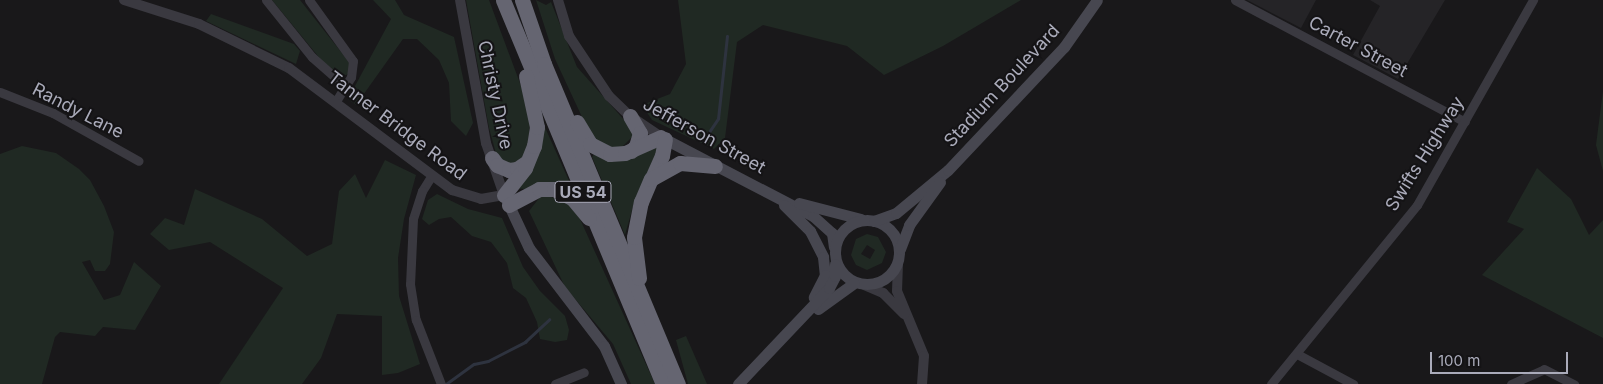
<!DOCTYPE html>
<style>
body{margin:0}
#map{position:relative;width:1603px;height:384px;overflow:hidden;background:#19181a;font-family:Inter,sans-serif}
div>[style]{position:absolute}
.built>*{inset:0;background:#252427}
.green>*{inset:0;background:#202923}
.stream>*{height:2.5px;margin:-1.25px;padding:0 1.25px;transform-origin:1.25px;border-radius:1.25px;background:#2e333f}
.minor>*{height:9px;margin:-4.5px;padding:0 4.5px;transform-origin:4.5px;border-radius:4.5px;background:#3a3940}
.tertiary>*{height:10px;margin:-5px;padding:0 5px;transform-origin:5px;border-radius:5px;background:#3a3940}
.secondary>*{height:11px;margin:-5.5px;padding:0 5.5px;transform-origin:5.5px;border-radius:5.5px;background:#474750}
.secondary>.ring{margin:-5.5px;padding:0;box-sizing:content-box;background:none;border:11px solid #474750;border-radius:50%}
.motorway>*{height:15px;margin:-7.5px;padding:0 7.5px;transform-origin:7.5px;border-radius:7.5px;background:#656571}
span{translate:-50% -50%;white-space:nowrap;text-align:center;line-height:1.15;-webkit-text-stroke:4px #141315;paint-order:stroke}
.shield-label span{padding:1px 4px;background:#141315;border:1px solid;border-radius:4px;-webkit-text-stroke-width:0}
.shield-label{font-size:16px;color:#aaabba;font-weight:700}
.street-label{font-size:18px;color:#aaabba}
.scale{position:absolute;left:1430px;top:352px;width:138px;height:22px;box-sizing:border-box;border:2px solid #aaabba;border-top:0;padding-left:6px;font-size:15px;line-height:18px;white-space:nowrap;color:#aaabba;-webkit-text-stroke:4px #141315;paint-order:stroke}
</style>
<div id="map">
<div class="built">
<i style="clip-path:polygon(1247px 0,1316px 0,1301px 28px)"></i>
<i style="clip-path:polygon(1370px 0,1445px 0,1398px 79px,1353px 55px,1380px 6px)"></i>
</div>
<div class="green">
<i style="clip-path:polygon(272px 0,300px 0,349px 62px,351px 72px,343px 77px,322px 61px)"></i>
<i style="clip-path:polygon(373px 0,395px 0,404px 15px,454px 37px,473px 123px,466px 136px,451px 121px,449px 83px,439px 60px,417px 39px,403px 39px,356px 105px,348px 99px,391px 19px)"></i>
<i style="clip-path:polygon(466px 0,489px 0,524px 94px,530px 123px,527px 157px,512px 166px,497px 157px,489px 128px)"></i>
<i style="clip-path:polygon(536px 0,546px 5px,551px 2px,577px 67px,633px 130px,632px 137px,621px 148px,612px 148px,595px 140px,589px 132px,555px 59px)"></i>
<i style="clip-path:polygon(678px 0,1021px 0,943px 46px,884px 75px,847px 46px,763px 25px,737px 42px,725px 138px,714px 149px,652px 120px,642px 105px,670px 94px,686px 64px)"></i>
<i style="clip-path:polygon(211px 14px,294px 44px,300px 51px,296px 64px,206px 21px)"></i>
<i style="clip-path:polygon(1603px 91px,1603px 171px,1596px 145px)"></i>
<i style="clip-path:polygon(543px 123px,575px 194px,514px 188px)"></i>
<i style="clip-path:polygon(654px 145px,658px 148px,634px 203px,625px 235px,592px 157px,595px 153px)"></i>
<i style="clip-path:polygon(22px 146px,56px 153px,79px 169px,90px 180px,104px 206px,114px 232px,110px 264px,105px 271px,95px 271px,90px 260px,82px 262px,104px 300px,120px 295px,134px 262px,161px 286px,135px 330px,103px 327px,95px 336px,60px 332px,55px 337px,42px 384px,0 384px,0 154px)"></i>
<i style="clip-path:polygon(385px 160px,416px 175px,404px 219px,398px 258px,399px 296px,420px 364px,398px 373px,382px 375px,382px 316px,337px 314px,321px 358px,302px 384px,219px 384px,283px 288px,210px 242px,169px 250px,150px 234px,165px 218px,184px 225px,195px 189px,262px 219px,307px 256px,332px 244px,339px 191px,355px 174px,366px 198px)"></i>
<i style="clip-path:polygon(1537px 168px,1571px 199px,1589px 235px,1603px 220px,1603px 338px,1482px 275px,1524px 229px,1507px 222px)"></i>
<i style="clip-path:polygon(437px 194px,468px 209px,502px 218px,523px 267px,540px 291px,565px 316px,569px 330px,567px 340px,555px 342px,540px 339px,537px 322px,526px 298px,513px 288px,507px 263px,491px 242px,472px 236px,451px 217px,439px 219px,429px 225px,422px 219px,428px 200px)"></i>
<i style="clip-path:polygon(549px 196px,568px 204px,580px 219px,655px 384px,631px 384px,613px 344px,565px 287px,529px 211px,540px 197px)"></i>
<i style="clip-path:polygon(evenodd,867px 234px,878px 237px,886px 252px,882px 263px,867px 270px,856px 265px,851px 255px,856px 239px,867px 234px,867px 245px,875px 250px,870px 259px,861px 254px,867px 245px)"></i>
<i style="clip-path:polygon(686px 336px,707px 384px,688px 384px,676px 340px)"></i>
</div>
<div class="stream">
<i style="left:703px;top:141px;width:27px;rotate:-56deg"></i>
<i style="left:718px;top:119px;width:83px;rotate:-83.8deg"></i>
<i style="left:446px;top:384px;width:34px;rotate:-36deg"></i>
<i style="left:474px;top:364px;width:14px;rotate:-12deg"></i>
<i style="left:488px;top:361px;width:42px;rotate:-27.2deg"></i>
<i style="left:525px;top:342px;width:33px;rotate:-43deg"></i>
</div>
<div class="minor">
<i style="left:266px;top:0;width:73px;rotate:51.1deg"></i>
<i style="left:312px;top:57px;width:44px;rotate:41.3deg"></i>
<i style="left:309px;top:0;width:75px;rotate:54.2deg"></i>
<i style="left:353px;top:61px;width:16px;rotate:97deg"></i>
<i style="left:351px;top:77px;width:28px;rotate:122deg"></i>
<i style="left:1235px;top:0;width:260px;rotate:27.9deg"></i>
<i style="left:0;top:92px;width:57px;rotate:21.6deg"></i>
<i style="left:53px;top:113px;width:98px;rotate:29.2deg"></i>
<i style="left:432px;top:175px;width:19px;rotate:122deg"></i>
<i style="left:422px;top:191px;width:29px;rotate:108deg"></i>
<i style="left:413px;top:219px;width:65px;rotate:92.6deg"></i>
<i style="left:410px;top:284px;width:36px;rotate:81deg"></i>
<i style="left:416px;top:320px;width:69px;rotate:68.7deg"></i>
<i style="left:1297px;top:354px;width:64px;rotate:28.2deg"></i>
<i style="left:555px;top:384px;width:31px;rotate:-22deg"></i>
<i style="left:1271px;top:384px;width:231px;rotate:-50.8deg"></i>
<i style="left:1417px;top:205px;width:236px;rotate:-60.5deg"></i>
<i style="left:1511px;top:384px;width:36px;rotate:-24deg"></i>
<i style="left:1544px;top:369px;width:34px;rotate:27deg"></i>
</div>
<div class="tertiary">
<i style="left:124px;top:0;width:79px;rotate:17.7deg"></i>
<i style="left:199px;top:24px;width:100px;rotate:26.1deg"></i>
<i style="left:289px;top:68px;width:204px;rotate:36.8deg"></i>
<i style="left:452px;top:190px;width:30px;rotate:17deg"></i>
<i style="left:481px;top:199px;width:23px;rotate:-10deg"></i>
<i style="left:504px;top:195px;width:55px;rotate:-109.1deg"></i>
<i style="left:486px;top:143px;width:145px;rotate:-100.3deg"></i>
<i style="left:558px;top:0;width:38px;rotate:73deg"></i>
<i style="left:569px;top:36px;width:72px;rotate:56.3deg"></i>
<i style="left:609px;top:96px;width:29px;rotate:44deg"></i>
<i style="left:630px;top:116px;width:37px;rotate:34deg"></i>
<i style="left:898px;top:263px;width:28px;rotate:92deg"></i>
<i style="left:897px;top:291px;width:70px;rotate:67.4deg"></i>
<i style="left:924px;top:356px;width:28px;rotate:94deg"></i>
<i style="left:864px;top:285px;width:21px;rotate:23deg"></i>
<i style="left:883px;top:293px;width:30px;rotate:45deg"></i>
</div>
<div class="secondary">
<i style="left:661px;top:137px;width:171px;rotate:27.5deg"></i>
<i style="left:813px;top:216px;width:25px;rotate:42deg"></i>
<i style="left:832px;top:233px;width:14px;rotate:82deg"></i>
<i style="left:506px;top:199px;width:54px;rotate:64.9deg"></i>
<i style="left:529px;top:248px;width:123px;rotate:52.6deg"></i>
<i style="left:604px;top:346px;width:42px;rotate:65.9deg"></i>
<i style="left:799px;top:203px;width:64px;rotate:14.5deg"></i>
<i style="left:784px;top:205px;width:37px;rotate:45deg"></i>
<i style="left:810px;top:231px;width:29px;rotate:63deg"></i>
<i style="left:823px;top:257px;width:18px;rotate:84deg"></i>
<i style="left:825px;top:275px;width:25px;rotate:117deg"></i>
<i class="ring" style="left:835px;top:220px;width:53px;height:53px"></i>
<i style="left:874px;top:221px;width:23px;rotate:-20deg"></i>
<i style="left:896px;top:213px;width:67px;rotate:-39.6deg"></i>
<i style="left:948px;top:170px;width:169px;rotate:-46.7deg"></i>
<i style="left:1064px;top:47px;width:57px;rotate:-54.9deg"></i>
<i style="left:900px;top:249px;width:26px;rotate:-69deg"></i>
<i style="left:909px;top:225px;width:53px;rotate:-54.2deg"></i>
<i style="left:818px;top:309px;width:44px;rotate:-35.8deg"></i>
<i style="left:738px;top:384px;width:132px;rotate:-46.5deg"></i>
<i style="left:829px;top:288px;width:13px;rotate:-63deg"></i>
<i style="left:835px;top:276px;width:12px;rotate:-90deg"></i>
</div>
<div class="motorway">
<i style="left:503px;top:0;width:416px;rotate:67.4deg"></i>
<i style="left:522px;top:0;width:68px;rotate:71deg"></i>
<i style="left:544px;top:64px;width:347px;rotate:67.3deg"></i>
<i style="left:630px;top:116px;width:20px;rotate:60deg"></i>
<i style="left:640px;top:133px;width:14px;rotate:107deg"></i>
<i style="left:636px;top:146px;width:7px;rotate:135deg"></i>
<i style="left:577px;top:122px;width:26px;rotate:59deg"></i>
<i style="left:590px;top:144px;width:22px;rotate:27deg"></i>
<i style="left:610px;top:154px;width:15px;rotate:-4deg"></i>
<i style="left:625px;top:153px;width:39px;rotate:-24deg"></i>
<i style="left:492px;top:158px;width:9px;rotate:54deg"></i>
<i style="left:497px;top:165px;width:13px;rotate:23deg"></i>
<i style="left:509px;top:170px;width:8px;rotate:-7deg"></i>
<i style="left:517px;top:169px;width:12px;rotate:-35deg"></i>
<i style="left:652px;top:178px;width:24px;rotate:-66deg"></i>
<i style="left:662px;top:156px;width:17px;rotate:-80deg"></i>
<i style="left:504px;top:195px;width:34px;rotate:-52deg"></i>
<i style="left:525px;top:168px;width:24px;rotate:-68deg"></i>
<i style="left:534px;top:146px;width:19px;rotate:-81deg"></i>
<i style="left:537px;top:127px;width:52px;rotate:-102.2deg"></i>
<i style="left:509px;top:205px;width:34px;rotate:-28deg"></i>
<i style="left:539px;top:189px;width:15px"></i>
<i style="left:554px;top:189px;width:20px;rotate:27deg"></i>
<i style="left:572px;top:198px;width:26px;rotate:50deg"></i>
<i style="left:639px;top:278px;width:41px;rotate:-97deg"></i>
<i style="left:634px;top:237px;width:36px;rotate:-79deg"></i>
<i style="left:641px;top:202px;width:25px;rotate:-67deg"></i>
<i style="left:651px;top:179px;width:33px;rotate:-29deg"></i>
<i style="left:680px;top:163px;width:35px;rotate:5deg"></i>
</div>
<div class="shield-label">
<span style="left:583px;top:192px">US 54</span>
</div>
<div class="street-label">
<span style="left:1358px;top:47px;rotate:28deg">Carter Street</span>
<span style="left:1002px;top:86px;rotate:-47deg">Stadium Boulevard</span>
<span style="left:495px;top:95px;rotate:78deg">Christy Drive</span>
<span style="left:78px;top:111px;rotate:27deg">Randy Lane</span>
<span style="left:397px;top:126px;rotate:37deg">Tanner Bridge Road</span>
<span style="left:704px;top:136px;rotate:29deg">Jefferson Street</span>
<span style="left:1425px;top:154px;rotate:-58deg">Swifts Highway</span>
</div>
<div class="scale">100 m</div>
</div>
